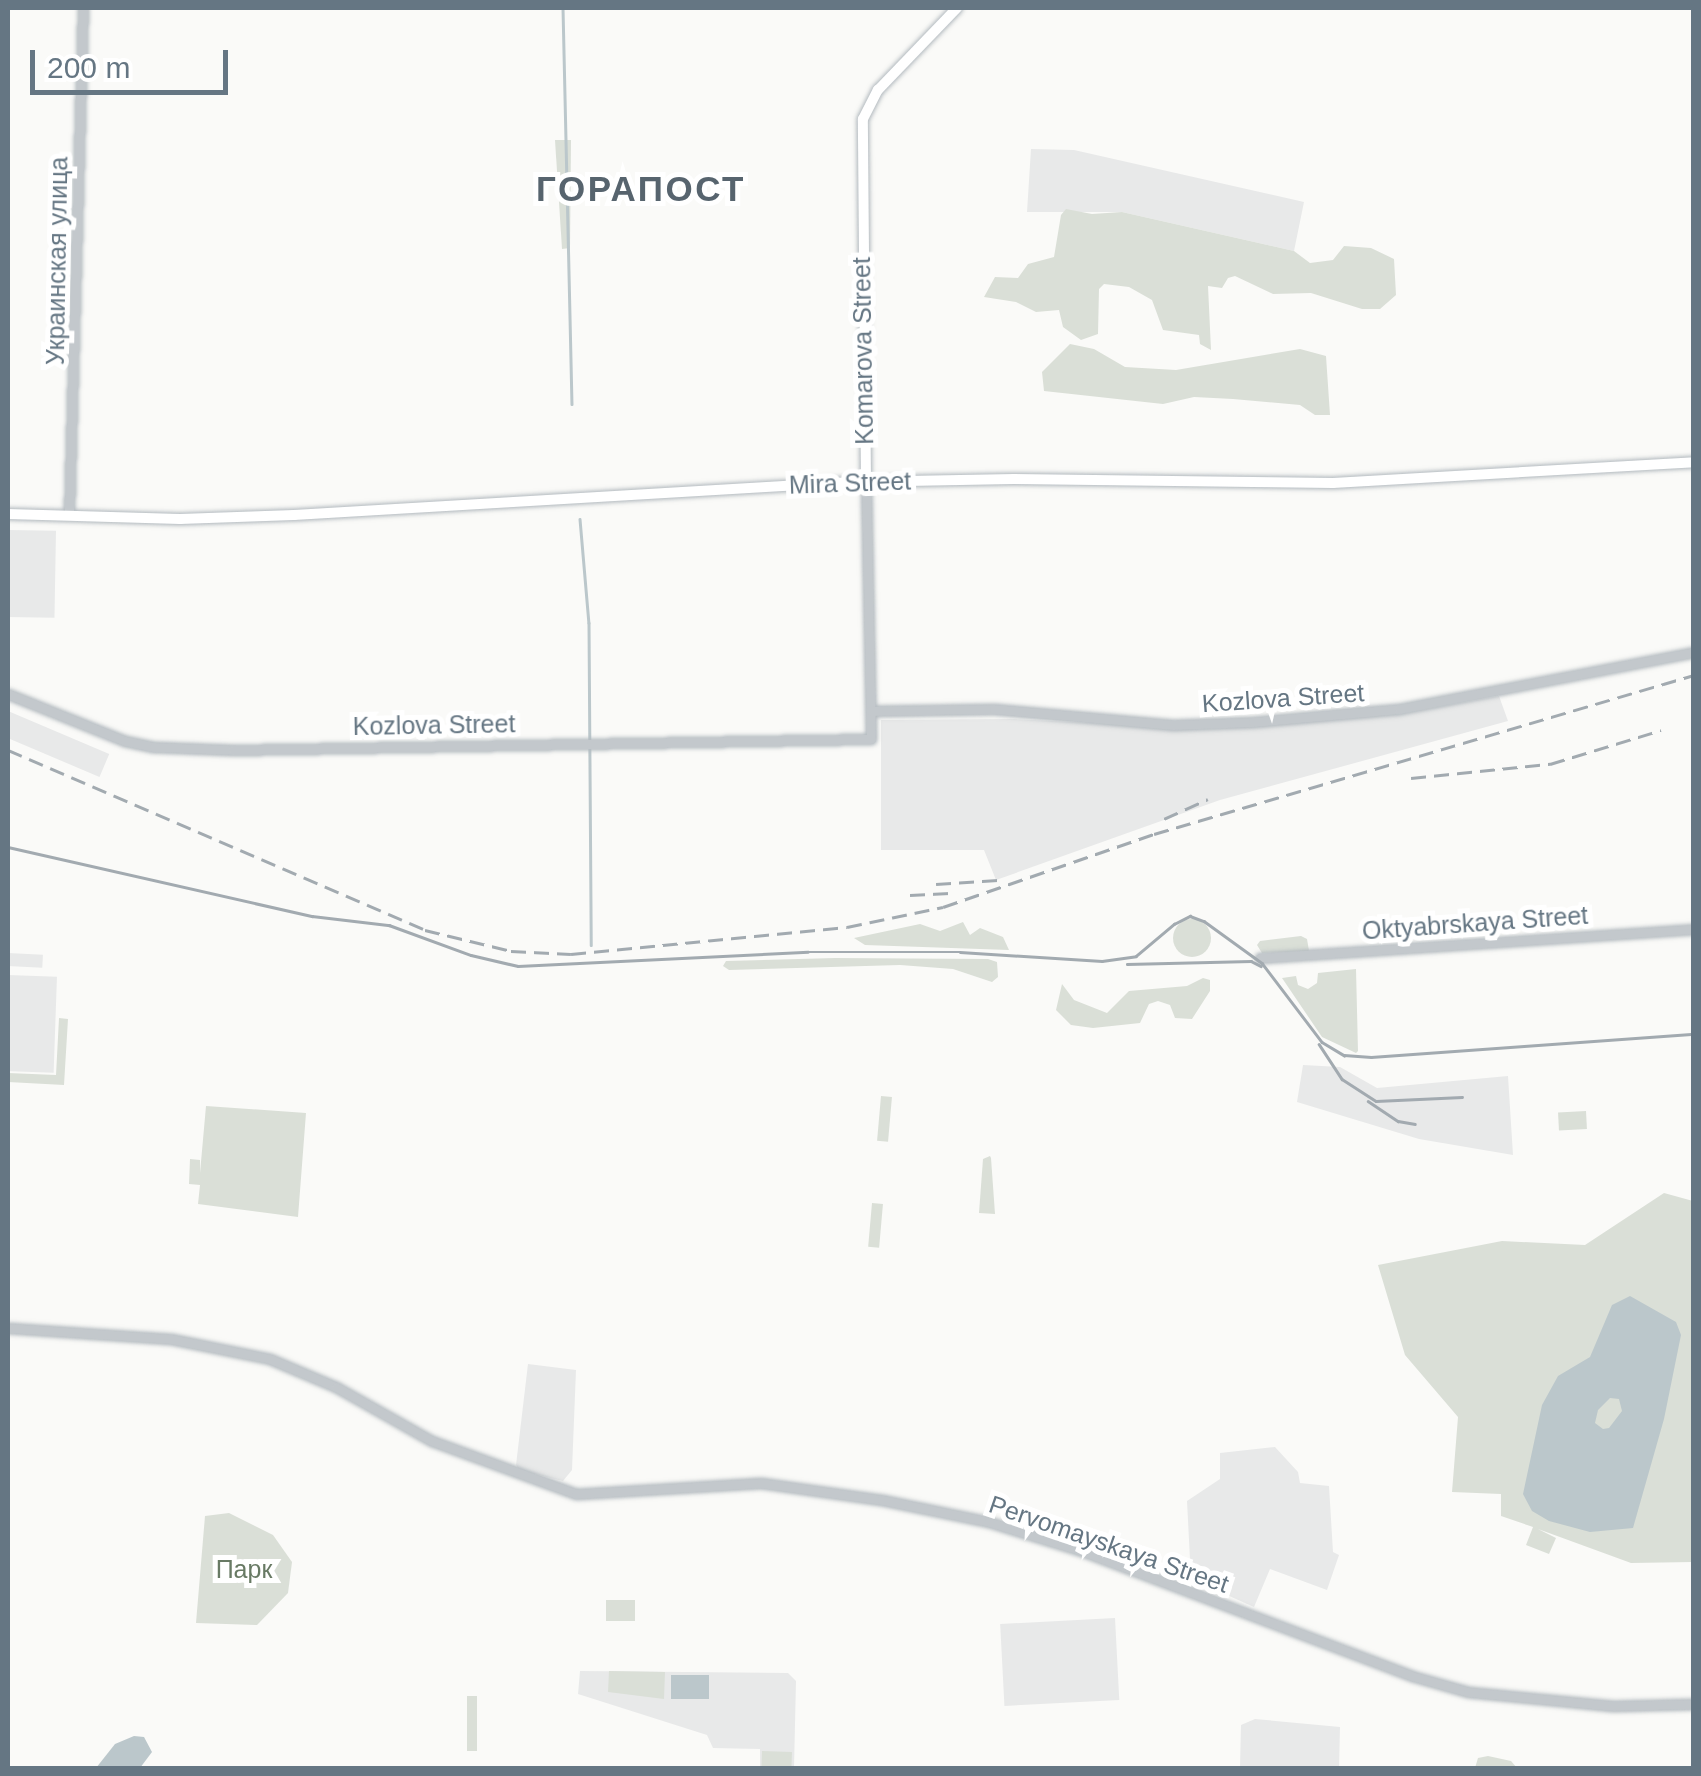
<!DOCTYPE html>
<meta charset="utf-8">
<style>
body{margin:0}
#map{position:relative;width:1701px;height:1776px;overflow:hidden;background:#fafaf8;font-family:Helvetica,sans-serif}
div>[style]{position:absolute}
.built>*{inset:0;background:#e8e9e9;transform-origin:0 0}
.green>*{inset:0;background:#dadfd7;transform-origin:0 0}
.round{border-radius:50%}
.water>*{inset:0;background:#bbc7cb;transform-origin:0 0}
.stream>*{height:2.5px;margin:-1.25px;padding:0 1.25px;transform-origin:1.25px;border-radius:1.25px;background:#bbc7cb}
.roads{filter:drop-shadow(0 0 2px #b3babf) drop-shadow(0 0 2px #b3babf)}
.tertiary>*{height:9px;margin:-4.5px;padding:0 4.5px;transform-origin:4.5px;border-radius:4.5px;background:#c3c8cc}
.secondary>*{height:10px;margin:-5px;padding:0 5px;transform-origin:5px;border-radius:5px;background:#fff}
.tram>*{height:2.5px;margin:-1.25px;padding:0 1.25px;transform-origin:1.25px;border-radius:1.25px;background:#a2aab0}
.rail>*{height:2.5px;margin-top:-1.25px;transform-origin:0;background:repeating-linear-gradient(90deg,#a2aab0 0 15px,transparent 0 23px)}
span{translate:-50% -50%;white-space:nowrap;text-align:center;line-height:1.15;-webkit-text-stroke:10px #fff;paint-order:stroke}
.street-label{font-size:25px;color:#657683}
.park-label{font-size:25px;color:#687a64}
.district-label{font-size:35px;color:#57646e;font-weight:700;letter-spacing:2.5px}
.frame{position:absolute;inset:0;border:10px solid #657683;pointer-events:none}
.scale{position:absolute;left:30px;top:50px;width:198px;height:45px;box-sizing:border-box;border:5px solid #657683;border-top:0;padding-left:12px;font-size:30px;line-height:35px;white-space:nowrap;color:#657683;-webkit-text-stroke:8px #fff;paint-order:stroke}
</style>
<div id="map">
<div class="built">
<i style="clip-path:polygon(1031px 149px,1074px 150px,1304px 202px,1294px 251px,1122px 212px,1027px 212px)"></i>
<i style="left:8px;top:530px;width:48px;height:87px;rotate:1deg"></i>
<i style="clip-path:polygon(1499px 696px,1508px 721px,1220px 800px,996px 880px,984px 850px,881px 850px,881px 720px,1013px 719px,1213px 729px,1399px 714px)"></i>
<i style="left:8px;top:711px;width:110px;height:25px;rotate:23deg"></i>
<i style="left:8px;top:953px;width:35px;height:13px;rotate:3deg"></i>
<i style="left:8px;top:975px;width:49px;height:96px;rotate:2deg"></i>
<i style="clip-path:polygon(1303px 1065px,1340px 1067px,1377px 1088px,1508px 1076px,1513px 1155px,1419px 1139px,1297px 1102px)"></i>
<i style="clip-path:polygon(528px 1364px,576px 1370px,572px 1470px,563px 1481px,519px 1470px,516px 1465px)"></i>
<i style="clip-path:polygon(1275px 1447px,1298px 1472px,1300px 1483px,1329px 1486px,1333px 1552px,1339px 1555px,1327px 1590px,1270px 1569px,1254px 1607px,1191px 1579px,1187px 1501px,1220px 1479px,1220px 1453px)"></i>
<i style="left:1115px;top:1618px;width:82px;height:115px;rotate:87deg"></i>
<i style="clip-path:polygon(580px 1671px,788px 1673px,796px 1681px,794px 1768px,760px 1768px,760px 1749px,713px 1748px,707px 1735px,578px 1694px)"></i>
<i style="clip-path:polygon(1255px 1719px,1340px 1727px,1339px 1768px,1240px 1768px,1241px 1725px)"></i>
</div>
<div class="green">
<i style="clip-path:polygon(555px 140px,571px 140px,570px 248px,562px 249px)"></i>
<i style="clip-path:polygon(1066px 209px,1092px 214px,1122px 212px,1294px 251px,1310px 263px,1333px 260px,1344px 246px,1371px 248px,1394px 259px,1396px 295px,1380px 309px,1362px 309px,1311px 293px,1273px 294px,1235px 276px,1228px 278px,1222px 288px,1208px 286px,1211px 350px,1200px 344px,1199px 335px,1163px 330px,1152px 300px,1129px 287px,1104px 284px,1099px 289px,1098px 334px,1081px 340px,1063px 327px,1059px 310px,1036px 312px,1016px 302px,984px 297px,995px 277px,1018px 278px,1028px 264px,1054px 257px,1061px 215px)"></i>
<i style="clip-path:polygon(1070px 344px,1094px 349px,1125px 367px,1176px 370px,1300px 349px,1326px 356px,1330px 415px,1315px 415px,1300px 405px,1233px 399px,1194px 397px,1163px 404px,1044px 391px,1042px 372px)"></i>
<i class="round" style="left:1173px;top:919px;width:38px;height:38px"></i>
<i style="clip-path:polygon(963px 922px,970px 935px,980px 928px,1003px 937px,1009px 950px,865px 945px,854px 938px,920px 924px,940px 931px)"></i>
<i style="clip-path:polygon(1301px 936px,1307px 939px,1309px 951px,1262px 953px,1257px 945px,1260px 941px)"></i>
<i style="clip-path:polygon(835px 958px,988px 959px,997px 962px,998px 977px,992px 982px,953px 969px,900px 965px,729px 970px,723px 966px,726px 961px)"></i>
<i style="clip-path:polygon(1356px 969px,1358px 1051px,1356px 1053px,1322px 1037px,1282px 978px,1296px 976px,1298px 985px,1308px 989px,1317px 983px,1318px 973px)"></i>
<i style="clip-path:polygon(1203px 978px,1210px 980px,1210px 991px,1192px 1019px,1175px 1018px,1170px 1005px,1158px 1001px,1149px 1004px,1140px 1023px,1093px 1028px,1071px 1025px,1056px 1010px,1062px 984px,1074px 1000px,1107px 1013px,1129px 991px,1187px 986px)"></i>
<i style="clip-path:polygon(59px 1018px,68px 1019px,64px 1085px,8px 1082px,8px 1073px,56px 1075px)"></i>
<i style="left:881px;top:1096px;width:11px;height:45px;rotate:5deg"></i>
<i style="clip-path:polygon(206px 1106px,306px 1113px,298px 1217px,198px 1204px,200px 1185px,189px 1184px,190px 1159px,200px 1160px,200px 1173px)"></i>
<i style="left:1586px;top:1111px;width:18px;height:28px;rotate:87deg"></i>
<i style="clip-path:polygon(990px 1156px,991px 1158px,995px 1214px,979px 1213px,983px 1159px)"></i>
<i style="clip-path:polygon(1664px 1193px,1693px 1201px,1693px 1562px,1631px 1563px,1538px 1529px,1556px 1538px,1549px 1554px,1526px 1545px,1533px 1527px,1501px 1516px,1501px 1494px,1452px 1492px,1458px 1417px,1405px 1355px,1378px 1265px,1502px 1241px,1585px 1245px)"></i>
<i style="left:872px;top:1203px;width:11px;height:44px;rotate:5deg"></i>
<i style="clip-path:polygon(229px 1513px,273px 1535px,292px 1562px,288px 1593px,257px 1625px,196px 1623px,205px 1516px)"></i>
<i style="left:606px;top:1600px;width:29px;height:21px"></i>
<i style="clip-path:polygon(609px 1671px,665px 1672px,664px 1699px,608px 1692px)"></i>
<i style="left:467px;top:1696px;width:10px;height:55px"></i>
<i style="left:762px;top:1751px;width:30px;height:17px;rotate:2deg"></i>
<i style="clip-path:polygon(1488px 1756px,1511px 1761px,1517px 1768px,1475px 1768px,1478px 1758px)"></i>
</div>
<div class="water">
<i style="clip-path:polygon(evenodd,1630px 1296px,1676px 1322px,1681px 1335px,1664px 1419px,1633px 1528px,1590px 1532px,1549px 1521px,1532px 1511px,1523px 1494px,1542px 1405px,1558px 1376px,1590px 1357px,1612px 1305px,1630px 1296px,1610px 1398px,1619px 1399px,1622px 1411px,1609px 1428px,1603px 1429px,1595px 1423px,1598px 1410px,1610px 1398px)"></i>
<i style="left:671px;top:1675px;width:38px;height:24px"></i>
<i style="clip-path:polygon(134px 1736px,144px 1737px,152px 1752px,140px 1768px,96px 1768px,115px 1744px)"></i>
</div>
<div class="stream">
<i style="left:563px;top:8px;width:396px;rotate:88.7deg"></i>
<i style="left:580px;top:519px;width:104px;rotate:85.1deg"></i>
<i style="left:589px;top:623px;width:322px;rotate:89.6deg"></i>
</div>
<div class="roads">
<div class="tertiary">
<i style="left:69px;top:515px;width:507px;rotate:-88.42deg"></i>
<i style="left:8px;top:694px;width:126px;rotate:21.9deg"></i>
<i style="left:125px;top:741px;width:30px;rotate:12deg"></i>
<i style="left:154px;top:747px;width:79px;rotate:2.2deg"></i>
<i style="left:233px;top:750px;width:638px;rotate:-0.99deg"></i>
<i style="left:871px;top:739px;width:257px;rotate:-91.1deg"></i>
<i style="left:871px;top:711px;width:123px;rotate:-0.9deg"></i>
<i style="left:994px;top:709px;width:180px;rotate:5.1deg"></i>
<i style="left:1173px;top:725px;width:80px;rotate:-2.1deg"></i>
<i style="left:1253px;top:722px;width:147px;rotate:-5.1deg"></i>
<i style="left:1399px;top:709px;width:300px;rotate:-10.9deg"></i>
<i style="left:1260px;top:958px;width:435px;rotate:-3.8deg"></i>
<i style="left:8px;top:1328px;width:163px;rotate:3.9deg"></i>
<i style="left:171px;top:1339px;width:101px;rotate:11.4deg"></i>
<i style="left:270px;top:1359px;width:72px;rotate:23deg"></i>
<i style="left:336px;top:1387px;width:110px;rotate:29.4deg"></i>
<i style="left:432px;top:1441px;width:153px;rotate:20.2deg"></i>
<i style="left:576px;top:1494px;width:185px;rotate:-3.4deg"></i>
<i style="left:761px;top:1483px;width:122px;rotate:8deg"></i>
<i style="left:882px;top:1500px;width:109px;rotate:11.6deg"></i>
<i style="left:989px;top:1522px;width:94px;rotate:17.3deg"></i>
<i style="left:1079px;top:1550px;width:356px;rotate:20.7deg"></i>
<i style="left:1412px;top:1676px;width:58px;rotate:15.9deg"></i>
<i style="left:1468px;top:1692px;width:146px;rotate:5.5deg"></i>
<i style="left:1613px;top:1706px;width:81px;rotate:-1.4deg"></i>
</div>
<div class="secondary">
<i style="left:866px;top:482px;width:363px;rotate:-90.5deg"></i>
<i style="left:863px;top:119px;width:33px;rotate:-63deg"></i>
<i style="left:878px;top:90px;width:114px;rotate:-46.1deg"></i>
<i style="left:8px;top:514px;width:172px;rotate:1.7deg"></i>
<i style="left:180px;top:519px;width:114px;rotate:-2deg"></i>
<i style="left:294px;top:515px;width:560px;rotate:-3.38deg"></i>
<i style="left:853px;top:482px;width:161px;rotate:-1.1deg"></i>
<i style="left:1014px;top:479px;width:319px;rotate:0.7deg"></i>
<i style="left:1333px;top:483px;width:362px;rotate:-3.3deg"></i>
</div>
</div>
<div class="tram">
<i style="left:8px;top:847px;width:312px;rotate:12.8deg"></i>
<i style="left:312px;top:916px;width:78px;rotate:6.7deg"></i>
<i style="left:389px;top:925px;width:87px;rotate:20.1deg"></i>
<i style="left:471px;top:955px;width:48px;rotate:13.2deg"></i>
<i style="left:518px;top:966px;width:290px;rotate:-2.8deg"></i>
<i style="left:808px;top:952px;width:152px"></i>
<i style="left:960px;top:952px;width:142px;rotate:3.6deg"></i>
<i style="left:1102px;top:961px;width:34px;rotate:-8deg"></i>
<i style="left:1136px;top:956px;width:50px;rotate:-40.1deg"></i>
<i style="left:1174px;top:924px;width:18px;rotate:-27deg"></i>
<i style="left:1190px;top:916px;width:15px;rotate:20deg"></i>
<i style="left:1204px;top:921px;width:72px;rotate:35.9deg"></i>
<i style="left:1262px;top:963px;width:99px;rotate:52.8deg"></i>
<i style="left:1322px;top:1042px;width:26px;rotate:31deg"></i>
<i style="left:1344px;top:1055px;width:27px;rotate:4deg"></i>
<i style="left:1371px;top:1057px;width:324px;rotate:-4.1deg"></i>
<i style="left:1127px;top:964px;width:124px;rotate:-1.4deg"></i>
<i style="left:1251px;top:961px;width:11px;rotate:27deg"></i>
<i style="left:1319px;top:1044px;width:42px;rotate:56.7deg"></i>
<i style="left:1342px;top:1079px;width:40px;rotate:32.9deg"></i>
<i style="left:1376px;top:1101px;width:86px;rotate:-2.7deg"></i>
<i style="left:1368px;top:1101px;width:36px;rotate:34deg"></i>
<i style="left:1398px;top:1121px;width:17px;rotate:10deg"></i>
</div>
<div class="rail">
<i style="left:8px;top:750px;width:454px;rotate:23.3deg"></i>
<i style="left:425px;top:930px;width:89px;rotate:13.7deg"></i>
<i style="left:511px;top:951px;width:60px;rotate:2.9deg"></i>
<i style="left:571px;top:954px;width:277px;rotate:-5.6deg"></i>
<i style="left:847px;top:927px;width:98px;rotate:-11.8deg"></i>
<i style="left:943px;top:907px;width:223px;rotate:-19.1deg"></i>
<i style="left:1154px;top:834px;width:563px;rotate:-16.41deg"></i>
<i style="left:1411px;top:778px;width:140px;rotate:-5.8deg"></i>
<i style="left:1550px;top:764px;width:116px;rotate:-17deg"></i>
<i style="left:1164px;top:819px;width:48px;rotate:-24.4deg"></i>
<i style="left:936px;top:884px;width:62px;rotate:-3.7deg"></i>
<i style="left:910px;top:895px;width:40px;rotate:-2.9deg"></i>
</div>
<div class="street-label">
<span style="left:57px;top:261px;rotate:-89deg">Украинская улица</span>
<span style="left:863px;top:351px;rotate:-91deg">Komarova Street</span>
<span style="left:850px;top:483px;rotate:-2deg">Mira Street</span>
<span style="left:1283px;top:698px;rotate:-4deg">Kozlova Street</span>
<span style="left:434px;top:725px;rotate:-1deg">Kozlova Street</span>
<span style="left:1475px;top:923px;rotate:-4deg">Oktyabrskaya Street</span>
<span style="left:1109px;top:1544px;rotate:19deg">Pervomayskaya Street</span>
</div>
<div class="park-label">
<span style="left:244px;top:1569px">Парк</span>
</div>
<div class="district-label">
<span style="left:641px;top:189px">ГОРАПОСТ</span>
</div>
<div class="frame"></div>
<div class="scale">200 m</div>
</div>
